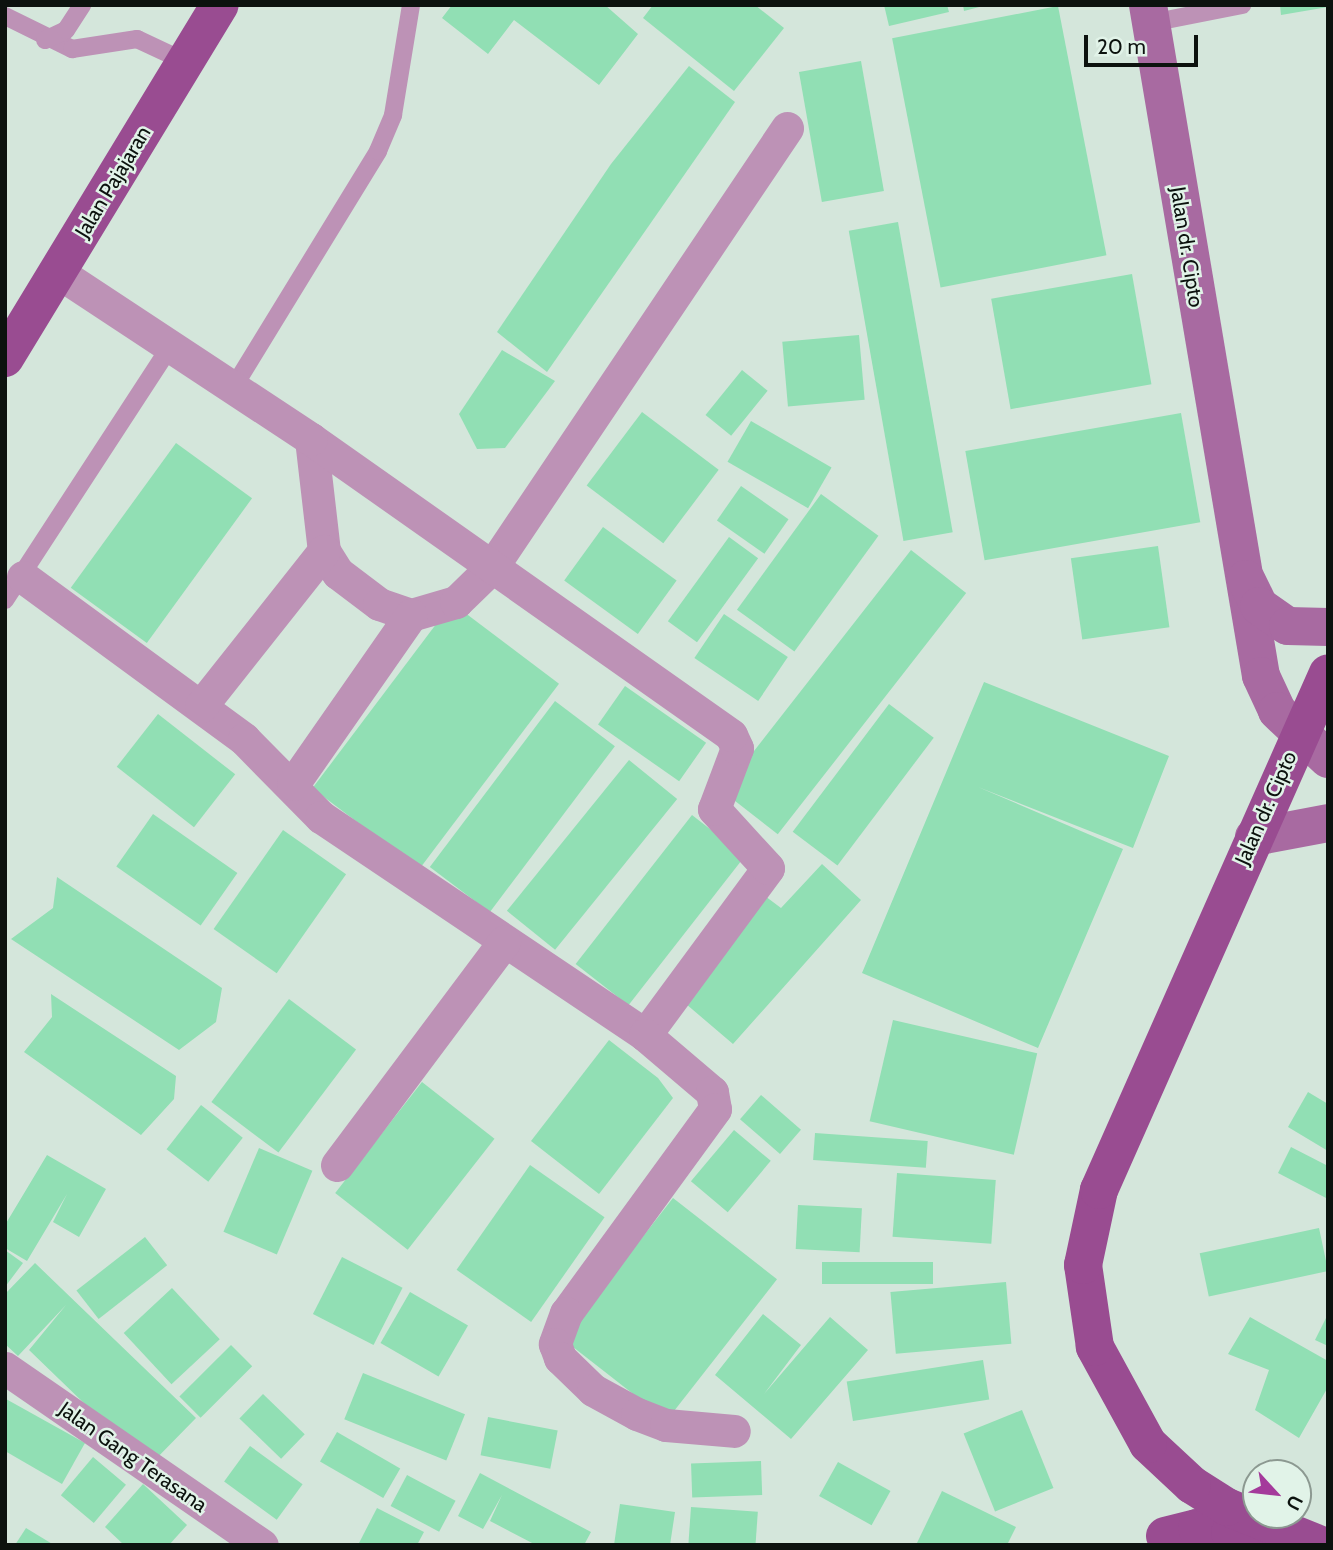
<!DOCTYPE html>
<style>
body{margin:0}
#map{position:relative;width:1333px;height:1550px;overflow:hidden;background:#d4e6db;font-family:Cabin,sans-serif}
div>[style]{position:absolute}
.building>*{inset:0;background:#91dfb4;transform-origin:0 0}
.lane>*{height:18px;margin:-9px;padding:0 9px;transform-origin:9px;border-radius:9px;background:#bd92b6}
.street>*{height:33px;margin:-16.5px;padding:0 16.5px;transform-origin:16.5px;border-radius:16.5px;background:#bd92b6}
.secondary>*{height:38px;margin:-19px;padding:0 19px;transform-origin:19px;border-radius:19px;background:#a86aa1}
.primary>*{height:38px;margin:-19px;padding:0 19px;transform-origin:19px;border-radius:19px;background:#994c91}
span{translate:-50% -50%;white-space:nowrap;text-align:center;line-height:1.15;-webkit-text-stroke:5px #e1f3e8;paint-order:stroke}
.street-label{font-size:21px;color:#0c120e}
.frame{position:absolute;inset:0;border:7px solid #0c120e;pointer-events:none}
.north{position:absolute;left:1242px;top:1459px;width:70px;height:70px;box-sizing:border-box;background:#e1f3e8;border:2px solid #8c9991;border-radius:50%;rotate:117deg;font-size:19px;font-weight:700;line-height:28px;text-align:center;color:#0c120e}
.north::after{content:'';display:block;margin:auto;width:24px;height:32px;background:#a43a9b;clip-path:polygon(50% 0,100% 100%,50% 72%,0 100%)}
.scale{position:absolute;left:1084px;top:35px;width:114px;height:32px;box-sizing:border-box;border:4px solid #0c120e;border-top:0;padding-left:9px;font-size:21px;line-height:24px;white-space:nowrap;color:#0c120e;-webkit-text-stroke:5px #e1f3e8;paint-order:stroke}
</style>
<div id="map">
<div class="building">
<i style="clip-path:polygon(452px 5px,605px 5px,638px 34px,599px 85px,514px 20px,488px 54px,442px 18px)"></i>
<i style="clip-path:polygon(653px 5px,755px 5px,784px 28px,734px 91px,643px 18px)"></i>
<i style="clip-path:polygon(884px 5px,947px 5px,949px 12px,889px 26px)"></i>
<i style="clip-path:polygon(963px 5px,983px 5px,983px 6px,964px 11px)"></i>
<i style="clip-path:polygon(1280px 5px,1328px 5px,1328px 7px,1281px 15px)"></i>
<i style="left:1058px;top:6px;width:254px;height:169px;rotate:79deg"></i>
<i style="left:861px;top:61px;width:132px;height:63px;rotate:80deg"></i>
<i style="clip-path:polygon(689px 66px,735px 102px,547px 372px,497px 332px,611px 164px)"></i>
<i style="left:898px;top:222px;width:315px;height:50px;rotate:80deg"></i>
<i style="left:1132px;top:274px;width:112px;height:143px;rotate:80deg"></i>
<i style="left:859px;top:335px;width:65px;height:77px;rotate:85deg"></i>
<i style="clip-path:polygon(502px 350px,555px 381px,505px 448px,477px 449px,459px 414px)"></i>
<i style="left:742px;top:370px;width:33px;height:58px;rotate:39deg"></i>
<i style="left:642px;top:412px;width:96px;height:92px;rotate:37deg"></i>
<i style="left:1181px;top:413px;width:111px;height:219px;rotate:80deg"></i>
<i style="left:751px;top:421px;width:93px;height:47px;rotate:30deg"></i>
<i style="left:176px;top:443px;width:94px;height:179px;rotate:36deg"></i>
<i style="left:741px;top:486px;width:58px;height:42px;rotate:35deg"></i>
<i style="left:821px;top:494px;width:71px;height:143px;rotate:36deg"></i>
<i style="left:603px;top:527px;width:91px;height:66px;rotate:36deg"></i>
<i style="left:729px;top:537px;width:36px;height:104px;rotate:36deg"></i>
<i style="left:1158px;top:546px;width:82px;height:88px;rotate:82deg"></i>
<i style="left:911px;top:550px;width:70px;height:306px;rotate:38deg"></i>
<i style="left:452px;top:603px;width:134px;height:232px;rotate:37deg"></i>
<i style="left:724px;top:614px;width:77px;height:53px;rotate:34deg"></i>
<i style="clip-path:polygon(984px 682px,1169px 756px,1133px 848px,978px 787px,1123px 849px,1038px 1048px,862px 973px)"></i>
<i style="left:625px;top:686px;width:99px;height:47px;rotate:35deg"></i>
<i style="left:555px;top:701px;width:75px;height:208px;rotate:37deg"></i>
<i style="left:889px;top:704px;width:56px;height:160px;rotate:37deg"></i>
<i style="left:158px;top:714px;width:98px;height:67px;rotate:38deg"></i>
<i style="left:629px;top:760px;width:62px;height:194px;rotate:39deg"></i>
<i style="left:153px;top:814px;width:103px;height:64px;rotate:35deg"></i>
<i style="left:692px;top:815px;width:67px;height:189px;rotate:38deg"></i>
<i style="left:283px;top:830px;width:77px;height:121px;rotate:35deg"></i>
<i style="clip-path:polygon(822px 864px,861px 900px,733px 1044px,679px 998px,765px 896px,781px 908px)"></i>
<i style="clip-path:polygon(57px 877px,222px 988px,216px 1022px,179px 1050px,11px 939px,53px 908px)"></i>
<i style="clip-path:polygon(51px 994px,176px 1076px,174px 1099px,141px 1135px,24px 1052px,52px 1017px)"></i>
<i style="left:289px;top:999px;width:84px;height:129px;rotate:37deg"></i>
<i style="left:893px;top:1020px;width:148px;height:104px;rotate:13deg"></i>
<i style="clip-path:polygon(609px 1040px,658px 1078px,673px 1098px,599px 1194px,531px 1141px)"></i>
<i style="left:422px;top:1082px;width:92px;height:141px;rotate:38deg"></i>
<i style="clip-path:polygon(1308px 1092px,1328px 1104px,1328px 1151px,1288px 1127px)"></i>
<i style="left:761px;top:1095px;width:53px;height:32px;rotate:41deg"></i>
<i style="left:201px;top:1105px;width:53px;height:56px;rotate:38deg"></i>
<i style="left:734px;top:1130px;width:48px;height:67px;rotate:40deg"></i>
<i style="left:815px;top:1133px;width:113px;height:27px;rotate:4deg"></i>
<i style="clip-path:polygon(1291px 1147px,1328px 1166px,1328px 1199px,1278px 1173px)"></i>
<i style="left:259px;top:1148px;width:58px;height:91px;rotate:23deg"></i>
<i style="clip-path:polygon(47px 1155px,106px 1189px,79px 1237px,53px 1222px,67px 1194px,27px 1261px,5px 1248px,5px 1225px)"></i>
<i style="left:530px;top:1165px;width:91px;height:128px;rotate:35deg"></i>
<i style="left:897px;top:1173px;width:99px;height:64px;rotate:4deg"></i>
<i style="left:673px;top:1198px;width:132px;height:179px;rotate:38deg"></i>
<i style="left:798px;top:1205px;width:64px;height:44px;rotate:3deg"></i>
<i style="left:1319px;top:1228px;width:44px;height:122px;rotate:78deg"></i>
<i style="left:145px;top:1237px;width:36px;height:87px;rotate:52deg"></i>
<i style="clip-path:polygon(5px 1250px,23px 1263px,5px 1287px)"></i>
<i style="left:342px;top:1257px;width:68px;height:64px;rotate:27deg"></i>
<i style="left:822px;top:1262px;width:111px;height:22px"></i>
<i style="clip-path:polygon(35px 1263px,196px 1418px,149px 1466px,29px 1350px,66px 1305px,18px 1356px,5px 1344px,5px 1294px)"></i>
<i style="left:1006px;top:1282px;width:62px;height:116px;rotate:85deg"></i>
<i style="left:172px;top:1288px;width:70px;height:66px;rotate:47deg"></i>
<i style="left:410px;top:1292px;width:67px;height:59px;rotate:30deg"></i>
<i style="clip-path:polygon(763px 1314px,801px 1345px,764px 1394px,830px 1317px,868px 1350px,791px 1439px,715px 1375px)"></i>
<i style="clip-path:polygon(1328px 1314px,1328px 1346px,1315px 1340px)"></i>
<i style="clip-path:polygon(1250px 1317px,1328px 1361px,1328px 1387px,1299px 1438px,1255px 1410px,1269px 1370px,1228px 1354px)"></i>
<i style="left:231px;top:1345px;width:30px;height:73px;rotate:45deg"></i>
<i style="left:983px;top:1360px;width:40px;height:138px;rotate:81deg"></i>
<i style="left:363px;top:1373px;width:110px;height:50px;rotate:22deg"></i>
<i style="left:263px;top:1394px;width:58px;height:34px;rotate:44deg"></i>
<i style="clip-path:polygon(6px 1399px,85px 1443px,62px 1484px,5px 1451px)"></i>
<i style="left:1022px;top:1410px;width:84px;height:63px;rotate:68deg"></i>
<i style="left:488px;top:1417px;width:71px;height:39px;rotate:11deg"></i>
<i style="left:337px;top:1432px;width:73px;height:34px;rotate:30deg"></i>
<i style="left:250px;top:1446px;width:65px;height:44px;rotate:36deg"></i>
<i style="left:93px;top:1457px;width:43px;height:50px;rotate:40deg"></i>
<i style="left:761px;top:1461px;width:34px;height:70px;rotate:88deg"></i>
<i style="left:838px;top:1462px;width:60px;height:39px;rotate:29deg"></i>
<i style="clip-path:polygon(480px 1473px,591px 1532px,584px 1545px,536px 1545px,490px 1521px,502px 1495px,483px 1529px,458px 1516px)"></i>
<i style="left:407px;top:1475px;width:55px;height:35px;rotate:28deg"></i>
<i style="clip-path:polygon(143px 1484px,187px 1525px,169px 1545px,124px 1545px,105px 1527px)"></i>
<i style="clip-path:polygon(942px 1491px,1016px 1527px,1007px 1545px,916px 1545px)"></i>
<i style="clip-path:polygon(620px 1504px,675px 1512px,670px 1545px,614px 1545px)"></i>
<i style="left:691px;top:1507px;width:67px;height:36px;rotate:4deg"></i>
<i style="clip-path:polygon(377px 1508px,424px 1532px,417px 1545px,358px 1545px)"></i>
<i style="clip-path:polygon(26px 1528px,54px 1545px,15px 1545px)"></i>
</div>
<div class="lane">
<i style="left:5px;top:16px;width:75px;rotate:26.2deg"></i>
<i style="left:72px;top:49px;width:66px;rotate:-8.7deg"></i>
<i style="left:137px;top:39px;width:54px;rotate:25.1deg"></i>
<i style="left:1151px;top:23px;width:93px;rotate:-11.2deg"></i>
<i style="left:45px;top:40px;width:23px;rotate:-25deg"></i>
<i style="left:66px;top:30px;width:30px;rotate:-57deg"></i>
<i style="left:233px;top:388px;width:278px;rotate:-58.5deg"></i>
<i style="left:378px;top:151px;width:39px;rotate:-67deg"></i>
<i style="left:393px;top:115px;width:111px;rotate:-80.7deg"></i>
<i style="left:5px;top:600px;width:302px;rotate:-56.9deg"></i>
</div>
<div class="street">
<i style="left:311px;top:439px;width:113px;rotate:83.4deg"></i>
<i style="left:324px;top:551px;width:26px;rotate:58deg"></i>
<i style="left:338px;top:573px;width:51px;rotate:37.1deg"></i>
<i style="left:379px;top:604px;width:34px;rotate:19deg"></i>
<i style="left:411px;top:615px;width:47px;rotate:-16.1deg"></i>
<i style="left:456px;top:602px;width:50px;rotate:-44.2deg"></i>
<i style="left:492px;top:567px;width:529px;rotate:-56.1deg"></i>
<i style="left:23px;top:577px;width:274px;rotate:36.2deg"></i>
<i style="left:244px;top:739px;width:110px;rotate:45.4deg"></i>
<i style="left:321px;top:817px;width:391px;rotate:33.9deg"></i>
<i style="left:645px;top:1035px;width:207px;rotate:-53.6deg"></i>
<i style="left:768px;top:868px;width:80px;rotate:-132.5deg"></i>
<i style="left:714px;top:809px;width:65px;rotate:-69.3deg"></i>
<i style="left:737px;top:748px;width:14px;rotate:-115deg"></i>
<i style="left:731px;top:735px;width:514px;rotate:-144.83deg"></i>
<i style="left:311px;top:439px;width:303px;rotate:-146.6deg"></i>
<i style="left:201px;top:706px;width:198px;rotate:-51.6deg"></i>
<i style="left:293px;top:784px;width:206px;rotate:-55.1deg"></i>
<i style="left:645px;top:1035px;width:88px;rotate:40.4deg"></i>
<i style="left:712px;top:1092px;width:17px;rotate:80deg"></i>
<i style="left:715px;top:1109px;width:253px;rotate:126.1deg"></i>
<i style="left:566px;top:1313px;width:33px;rotate:110deg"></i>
<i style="left:555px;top:1344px;width:15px;rotate:70deg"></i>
<i style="left:560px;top:1358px;width:46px;rotate:44.1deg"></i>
<i style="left:593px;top:1390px;width:50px;rotate:28.6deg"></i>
<i style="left:637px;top:1414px;width:31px;rotate:21deg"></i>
<i style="left:666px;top:1425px;width:68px;rotate:5deg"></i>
<i style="left:337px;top:1165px;width:279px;rotate:-53.2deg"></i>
<i style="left:5px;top:1368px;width:312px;rotate:34.6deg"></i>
</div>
<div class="secondary">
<i style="left:1148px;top:5px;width:680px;rotate:80.44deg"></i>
<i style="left:1261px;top:676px;width:38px;rotate:65deg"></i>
<i style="left:1277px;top:711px;width:70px;rotate:43.3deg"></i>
<i style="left:1246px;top:579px;width:30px;rotate:64deg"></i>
<i style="left:1259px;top:606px;width:35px;rotate:35deg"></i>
<i style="left:1288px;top:626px;width:40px;rotate:1.4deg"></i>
<i style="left:1254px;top:837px;width:75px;rotate:-10.7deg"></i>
</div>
<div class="primary">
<i style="left:5px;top:358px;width:413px;rotate:-58.7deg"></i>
<i style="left:1165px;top:1536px;width:33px;rotate:-14deg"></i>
<i style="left:1197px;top:1528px;width:33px;rotate:9deg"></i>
<i style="left:1230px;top:1533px;width:22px;rotate:34deg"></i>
<i style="left:1321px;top:1545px;width:101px;rotate:-158deg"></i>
<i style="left:1227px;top:1507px;width:41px;rotate:-147.8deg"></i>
<i style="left:1192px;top:1485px;width:60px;rotate:-137deg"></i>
<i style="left:1148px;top:1444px;width:111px;rotate:-118.7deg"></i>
<i style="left:1095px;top:1347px;width:83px;rotate:-98.3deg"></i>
<i style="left:1083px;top:1265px;width:77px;rotate:-78deg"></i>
<i style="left:1099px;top:1190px;width:565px;rotate:-66.11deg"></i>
</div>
<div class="street-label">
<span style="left:113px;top:182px;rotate:-59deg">Jalan Pajajaran</span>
<span style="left:1187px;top:247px;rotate:81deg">Jalan dr. Cipto</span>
<span style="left:1266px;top:808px;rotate:-66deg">Jalan dr. Cipto</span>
<span style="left:133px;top:1457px;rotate:35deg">Jalan Gang Terasana</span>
</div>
<div class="frame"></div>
<div class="north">U</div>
<div class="scale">20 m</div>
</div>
